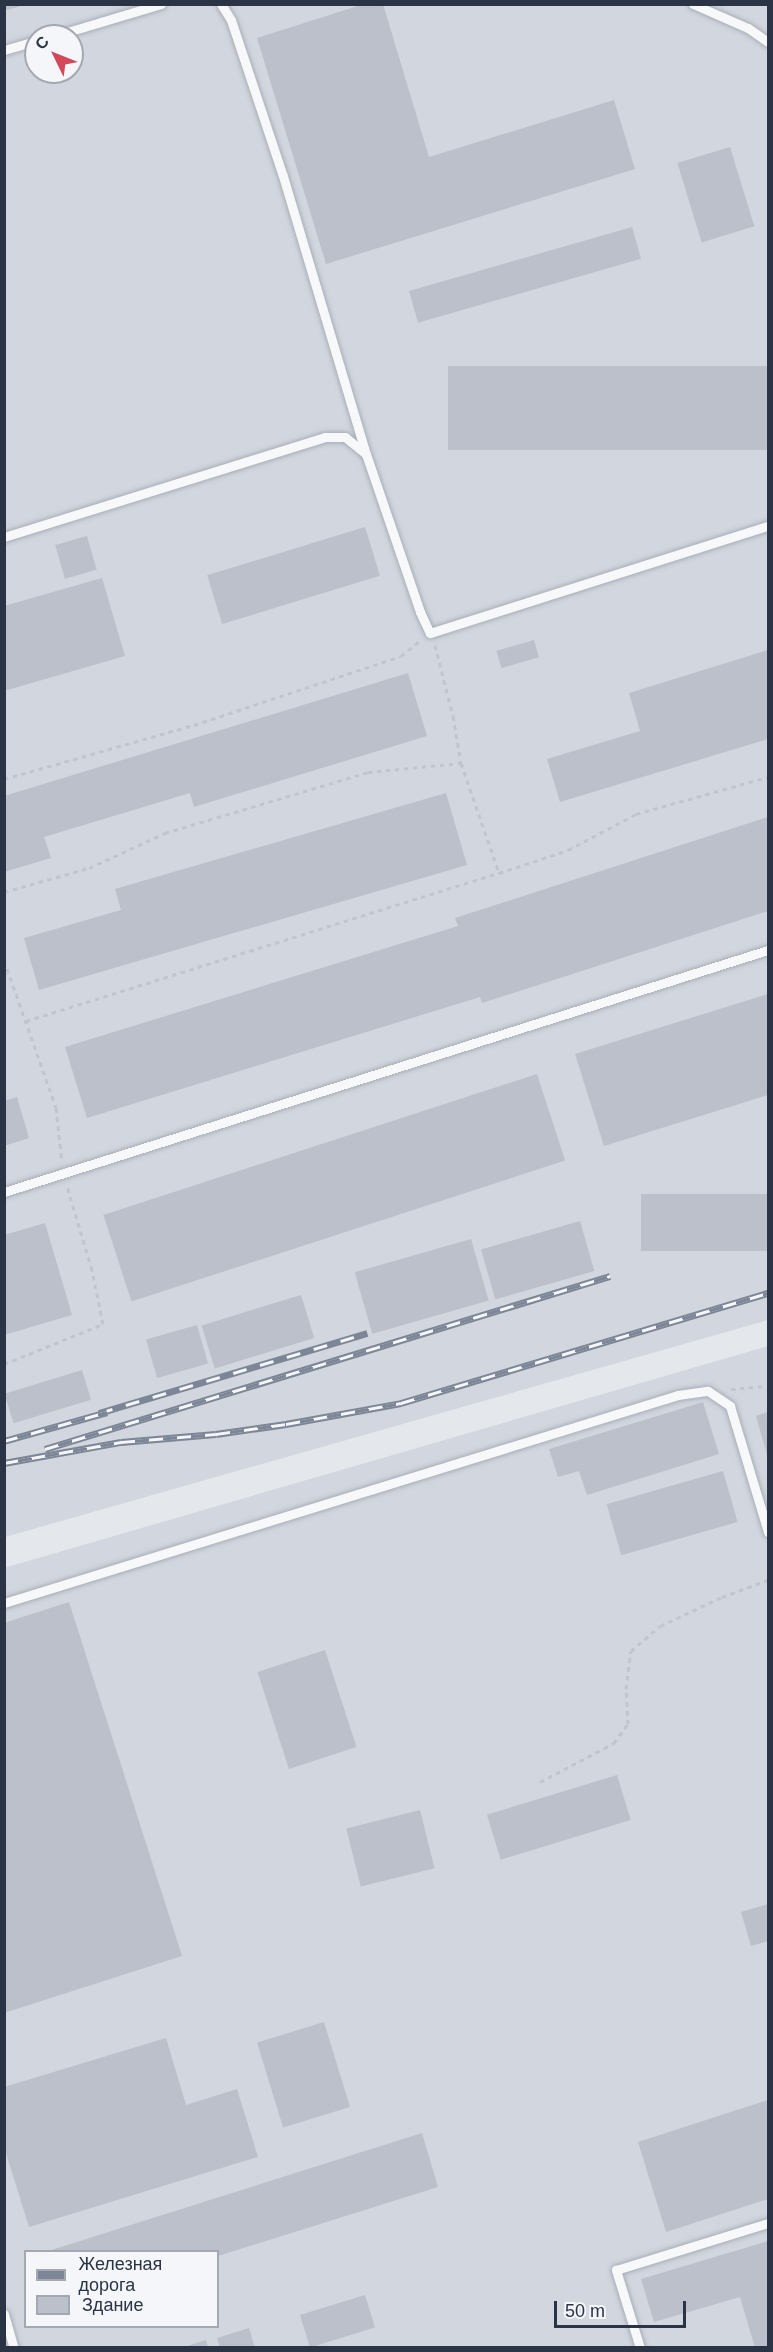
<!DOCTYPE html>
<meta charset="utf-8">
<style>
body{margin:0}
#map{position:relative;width:773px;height:2352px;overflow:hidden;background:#e4e7ec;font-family:Helvetica,sans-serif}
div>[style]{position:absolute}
.built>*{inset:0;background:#d2d6de}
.building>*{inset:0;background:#bbc0ca;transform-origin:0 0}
.path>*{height:3px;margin-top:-1.5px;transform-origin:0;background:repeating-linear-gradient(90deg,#c2c5cb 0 4.5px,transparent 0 9px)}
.roads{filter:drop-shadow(0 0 2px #a9aeb7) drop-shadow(0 0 2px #a9aeb7)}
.lane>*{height:9px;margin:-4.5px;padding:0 4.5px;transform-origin:4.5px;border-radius:4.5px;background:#f7f8fa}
.rail>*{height:7px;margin-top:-3.5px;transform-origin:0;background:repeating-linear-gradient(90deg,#f4f6f9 0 14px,#7d8696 0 28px);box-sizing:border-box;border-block:2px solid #7d8696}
span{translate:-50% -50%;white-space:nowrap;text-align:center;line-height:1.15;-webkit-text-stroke:4.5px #f4f6f9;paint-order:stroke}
.frame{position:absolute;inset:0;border:6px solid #2b3445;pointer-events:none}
.legend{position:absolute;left:24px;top:2250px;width:195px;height:78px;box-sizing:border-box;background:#f4f6f9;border:2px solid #a4a8b1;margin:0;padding:8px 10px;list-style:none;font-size:18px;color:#2b3445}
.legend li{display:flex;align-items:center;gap:12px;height:30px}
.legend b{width:30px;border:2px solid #a4a8b1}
.north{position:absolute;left:24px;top:24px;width:60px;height:60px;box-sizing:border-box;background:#f4f6f9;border:2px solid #a4a8b1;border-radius:50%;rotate:313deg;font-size:16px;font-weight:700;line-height:24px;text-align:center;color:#2b3445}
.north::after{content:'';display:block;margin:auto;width:21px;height:27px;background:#d1495b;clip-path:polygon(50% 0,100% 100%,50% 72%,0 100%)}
.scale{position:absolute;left:554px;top:2301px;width:132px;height:27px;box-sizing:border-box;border:3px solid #2b3445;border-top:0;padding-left:8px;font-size:18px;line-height:21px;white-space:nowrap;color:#2b3445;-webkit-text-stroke:4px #f4f6f9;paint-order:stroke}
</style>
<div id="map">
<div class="built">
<i style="clip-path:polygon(evenodd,5px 5px,768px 5px,768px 1320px,5px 1537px,5px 5px,36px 36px,72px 36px,72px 72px,36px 72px,36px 36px)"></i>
<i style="clip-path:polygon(evenodd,768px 1346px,768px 2347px,5px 2347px,4px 1568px,768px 1346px,26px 2252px,218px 2252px,218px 2326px,26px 2326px,26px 2252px)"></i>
</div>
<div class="building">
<i style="clip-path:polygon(4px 4px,24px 4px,24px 5px,4px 11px)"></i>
<i style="clip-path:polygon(364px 4px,383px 4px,429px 157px,614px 100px,635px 169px,326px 264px,257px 38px)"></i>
<i style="left:730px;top:147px;width:83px;height:55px;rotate:73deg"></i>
<i style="left:632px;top:227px;width:33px;height:232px;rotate:74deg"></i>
<i style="left:768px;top:366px;width:84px;height:320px;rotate:90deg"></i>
<i style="left:365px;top:527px;width:51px;height:165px;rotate:73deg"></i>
<i style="left:87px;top:536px;width:35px;height:33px;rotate:74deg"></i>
<i style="clip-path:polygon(102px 578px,125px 656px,4px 691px,4px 606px)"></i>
<i style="left:534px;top:640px;width:18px;height:39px;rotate:74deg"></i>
<i style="clip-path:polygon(768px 650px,768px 739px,560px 802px,547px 759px,640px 731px,629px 693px)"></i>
<i style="clip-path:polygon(408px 673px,427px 736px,194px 807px,190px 793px,44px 837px,51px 858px,4px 872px,4px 796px)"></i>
<i style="clip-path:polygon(446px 793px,467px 865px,39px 990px,24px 938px,121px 910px,115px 889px)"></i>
<i style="clip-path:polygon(768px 817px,768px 911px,482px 1003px,480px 997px,87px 1118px,65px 1047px,458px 926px,455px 918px)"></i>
<i style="clip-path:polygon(768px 994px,768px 1095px,604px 1146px,575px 1054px)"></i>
<i style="left:537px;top:1074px;width:91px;height:456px;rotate:72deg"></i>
<i style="clip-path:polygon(17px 1097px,29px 1138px,4px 1146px,4px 1101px)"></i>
<i style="left:768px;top:1194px;width:57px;height:127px;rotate:90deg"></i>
<i style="left:580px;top:1221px;width:52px;height:103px;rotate:74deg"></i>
<i style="clip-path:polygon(45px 1223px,72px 1315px,4px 1335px,4px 1235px)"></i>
<i style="left:471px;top:1239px;width:64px;height:121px;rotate:74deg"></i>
<i style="left:301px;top:1295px;width:45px;height:104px;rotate:73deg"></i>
<i style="left:197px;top:1325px;width:40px;height:53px;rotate:74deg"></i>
<i style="left:82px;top:1370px;width:31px;height:81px;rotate:73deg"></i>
<i style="clip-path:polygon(703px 1402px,719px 1454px,587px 1495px,579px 1471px,558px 1477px,549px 1449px)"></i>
<i style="clip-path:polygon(768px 1412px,768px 1458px,756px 1416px)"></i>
<i style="left:723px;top:1471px;width:53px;height:121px;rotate:74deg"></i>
<i style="clip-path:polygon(69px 1602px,182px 1956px,4px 2013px,4px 1623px)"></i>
<i style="left:325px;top:1650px;width:102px;height:71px;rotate:72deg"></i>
<i style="left:617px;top:1775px;width:47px;height:136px;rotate:73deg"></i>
<i style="left:420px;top:1810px;width:60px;height:76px;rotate:76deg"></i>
<i style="clip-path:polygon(768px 1904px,768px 1941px,751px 1946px,741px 1912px)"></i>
<i style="left:324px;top:2022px;width:89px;height:70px;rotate:73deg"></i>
<i style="clip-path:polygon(166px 2038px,186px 2105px,237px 2089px,258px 2157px,29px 2227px,4px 2147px,4px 2087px)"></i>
<i style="clip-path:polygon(768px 2100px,768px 2199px,666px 2232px,638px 2142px)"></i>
<i style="clip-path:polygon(422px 2133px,438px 2187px,218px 2256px,218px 2252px,45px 2252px)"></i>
<i style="clip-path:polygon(768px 2241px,768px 2348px,755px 2348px,740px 2297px,654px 2322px,641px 2279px)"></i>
<i style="left:365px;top:2295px;width:34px;height:68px;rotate:73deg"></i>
<i style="clip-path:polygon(249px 2328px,255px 2348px,220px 2348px,217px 2338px)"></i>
<i style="clip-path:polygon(206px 2340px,208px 2348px,185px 2348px,184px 2347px)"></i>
</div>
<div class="path">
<i style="left:435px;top:645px;width:73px;rotate:75.8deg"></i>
<i style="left:453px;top:716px;width:48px;rotate:80.3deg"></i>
<i style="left:4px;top:779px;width:198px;rotate:-15.9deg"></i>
<i style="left:194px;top:725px;width:218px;rotate:-18.4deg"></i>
<i style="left:401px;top:656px;width:26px;rotate:-39deg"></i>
<i style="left:4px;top:892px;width:88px;rotate:-15.8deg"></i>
<i style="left:89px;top:868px;width:84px;rotate:-24.7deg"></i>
<i style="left:165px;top:833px;width:212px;rotate:-16.7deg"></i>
<i style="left:368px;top:772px;width:93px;rotate:-5.5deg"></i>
<i style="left:461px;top:763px;width:116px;rotate:70.9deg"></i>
<i style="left:499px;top:873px;width:73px;rotate:-18.4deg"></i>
<i style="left:568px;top:850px;width:77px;rotate:-27.9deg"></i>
<i style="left:636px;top:814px;width:137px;rotate:-15.7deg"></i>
<i style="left:4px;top:960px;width:157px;rotate:70.6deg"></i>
<i style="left:56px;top:1108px;width:54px;rotate:83.7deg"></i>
<i style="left:26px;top:1021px;width:496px;rotate:-17.4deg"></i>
<i style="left:4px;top:1364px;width:107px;rotate:-22deg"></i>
<i style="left:103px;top:1324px;width:55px;rotate:-101.5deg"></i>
<i style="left:92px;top:1270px;width:88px;rotate:-106.6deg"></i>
<i style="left:731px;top:1389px;width:37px;rotate:-5deg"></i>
<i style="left:540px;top:1782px;width:84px;rotate:-27.8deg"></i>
<i style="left:614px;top:1743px;width:24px;rotate:-54deg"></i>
<i style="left:628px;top:1724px;width:35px;rotate:-93deg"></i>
<i style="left:626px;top:1689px;width:38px;rotate:-83deg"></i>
<i style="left:631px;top:1651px;width:38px;rotate:-41deg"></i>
<i style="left:660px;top:1626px;width:68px;rotate:-25.1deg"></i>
<i style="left:722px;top:1597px;width:49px;rotate:-20.3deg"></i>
</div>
<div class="roads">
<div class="lane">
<i style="left:221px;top:4px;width:19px;rotate:58deg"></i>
<i style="left:231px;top:20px;width:164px;rotate:71.6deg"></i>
<i style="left:283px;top:176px;width:290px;rotate:73.4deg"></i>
<i style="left:693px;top:4px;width:60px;rotate:23.6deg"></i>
<i style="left:748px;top:28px;width:24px;rotate:35deg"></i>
<i style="left:54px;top:36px;width:112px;rotate:-16.7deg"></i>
<i style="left:4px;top:50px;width:33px;rotate:-16deg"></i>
<i style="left:4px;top:537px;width:336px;rotate:-17.3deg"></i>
<i style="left:325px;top:437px;width:20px"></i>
<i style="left:345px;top:437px;width:27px;rotate:39deg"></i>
<i style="left:366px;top:454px;width:167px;rotate:71.1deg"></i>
<i style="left:420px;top:612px;width:23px;rotate:65deg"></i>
<i style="left:430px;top:633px;width:355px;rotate:-17.6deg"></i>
<i style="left:4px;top:1192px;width:801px;rotate:-17.58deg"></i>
<i style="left:4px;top:1603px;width:705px;rotate:-17.15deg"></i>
<i style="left:678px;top:1395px;width:30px;rotate:-8deg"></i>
<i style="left:708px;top:1391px;width:27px;rotate:34deg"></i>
<i style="left:730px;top:1406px;width:132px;rotate:73.2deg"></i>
<i style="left:4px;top:2314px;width:35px;rotate:74deg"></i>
<i style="left:640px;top:2348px;width:82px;rotate:-107.1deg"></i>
<i style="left:616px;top:2270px;width:159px;rotate:-17.2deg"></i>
</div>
</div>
<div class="rail">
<i style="left:99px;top:1413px;width:280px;rotate:-16.6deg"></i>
<i style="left:4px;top:1441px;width:107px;rotate:-15.7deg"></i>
<i style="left:45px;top:1449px;width:591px;rotate:-17.02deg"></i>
<i style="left:4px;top:1463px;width:119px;rotate:-10.2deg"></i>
<i style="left:121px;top:1442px;width:95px;rotate:-4.8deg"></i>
<i style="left:216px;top:1434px;width:71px;rotate:-8.1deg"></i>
<i style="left:286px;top:1424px;width:117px;rotate:-10.3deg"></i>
<i style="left:401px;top:1403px;width:383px;rotate:-16.7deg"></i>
</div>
<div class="frame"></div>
<ul class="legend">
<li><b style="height:8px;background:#7d8696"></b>Железная дорога</li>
<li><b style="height:16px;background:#bbc0ca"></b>Здание</li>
</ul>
<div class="north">С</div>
<div class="scale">50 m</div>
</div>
